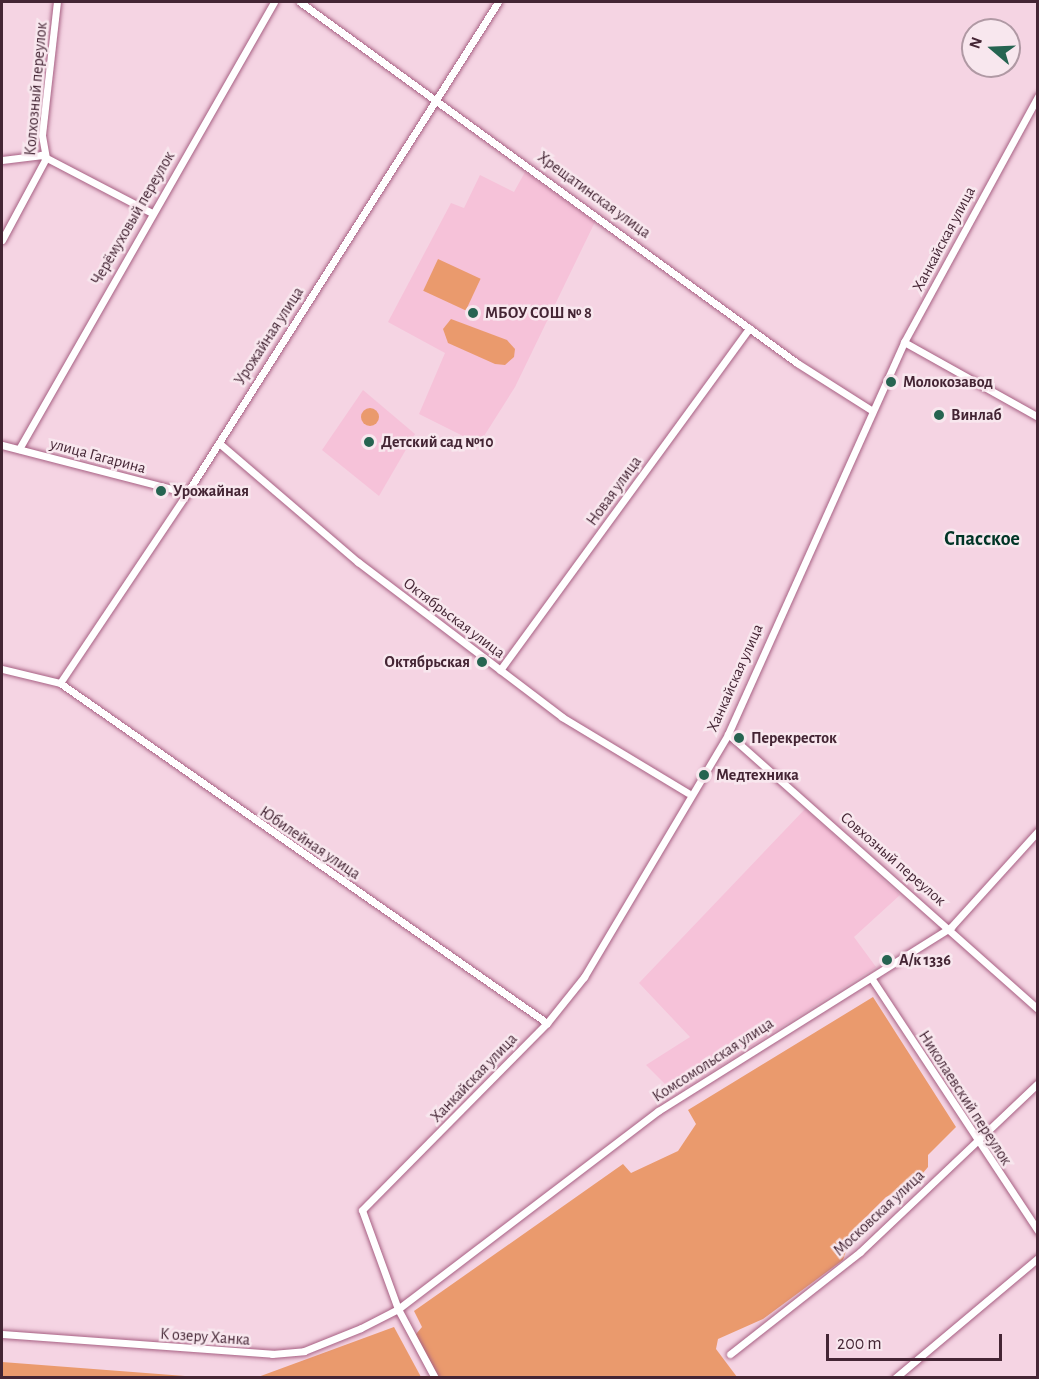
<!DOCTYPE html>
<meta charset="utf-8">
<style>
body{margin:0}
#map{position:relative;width:1039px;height:1379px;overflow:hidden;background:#f5d4e3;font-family:"Alegreya Sans",sans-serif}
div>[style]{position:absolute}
.built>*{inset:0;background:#f6c2d9}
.green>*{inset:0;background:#ea9a6d;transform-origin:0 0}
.round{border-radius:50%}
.roads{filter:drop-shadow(0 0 2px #a76083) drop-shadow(0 0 2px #a76083)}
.minor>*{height:7px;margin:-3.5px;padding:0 3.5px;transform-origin:3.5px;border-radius:3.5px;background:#fff}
.dots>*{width:16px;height:16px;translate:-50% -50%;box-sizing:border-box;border:3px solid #f8e7ee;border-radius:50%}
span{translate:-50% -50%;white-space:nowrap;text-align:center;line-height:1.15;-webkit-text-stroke:5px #f8e7ee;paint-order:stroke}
.street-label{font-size:16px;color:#442534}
.poi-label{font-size:16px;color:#442534;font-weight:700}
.left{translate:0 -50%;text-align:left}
.right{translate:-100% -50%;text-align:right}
.quarter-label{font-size:20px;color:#003426;font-weight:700}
.frame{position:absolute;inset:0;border:3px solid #442534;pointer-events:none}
.north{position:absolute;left:961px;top:18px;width:60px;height:60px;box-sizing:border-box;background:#f8e7ee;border:2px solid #b099a4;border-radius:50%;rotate:289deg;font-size:16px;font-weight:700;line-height:24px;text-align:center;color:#442534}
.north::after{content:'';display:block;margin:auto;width:21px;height:27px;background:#266451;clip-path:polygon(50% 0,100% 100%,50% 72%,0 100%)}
.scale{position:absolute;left:826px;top:1334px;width:176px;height:27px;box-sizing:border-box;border:3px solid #442534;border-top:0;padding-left:8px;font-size:18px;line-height:21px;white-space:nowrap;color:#442534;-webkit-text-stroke:4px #f8e7ee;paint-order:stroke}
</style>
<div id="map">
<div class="built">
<i style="clip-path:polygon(525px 172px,595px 222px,515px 387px,479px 444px,419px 414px,445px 353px,388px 322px,451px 203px,464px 208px,480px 175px,514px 192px)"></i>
<i style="clip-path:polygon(363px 390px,415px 434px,379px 496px,322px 450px)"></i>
<i style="clip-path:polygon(805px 809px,900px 895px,854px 937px,876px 967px,675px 1094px,646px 1065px,690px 1037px,639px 983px)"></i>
</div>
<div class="green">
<i style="left:438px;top:259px;width:47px;height:35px;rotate:25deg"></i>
<i style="clip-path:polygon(451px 319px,507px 340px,515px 349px,514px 357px,505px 365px,495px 364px,448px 343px,443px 329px)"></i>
<i class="round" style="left:361px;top:408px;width:18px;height:18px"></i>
<i style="clip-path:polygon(873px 997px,956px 1127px,928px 1155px,928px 1167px,912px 1186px,886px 1197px,853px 1230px,843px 1260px,763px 1319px,718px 1339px,716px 1349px,737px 1377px,439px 1377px,411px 1340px,422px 1327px,414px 1311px,623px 1164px,631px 1173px,678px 1151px,696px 1124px,688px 1110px)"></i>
<i style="clip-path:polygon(394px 1327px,421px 1377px,258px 1377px)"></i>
<i style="clip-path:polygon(2px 1362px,198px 1377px,2px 1377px)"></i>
</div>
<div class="roads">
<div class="minor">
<i style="left:300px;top:2px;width:614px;rotate:35.99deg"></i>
<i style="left:797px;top:363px;width:88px;rotate:32.4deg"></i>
<i style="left:2px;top:160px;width:39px;rotate:-7deg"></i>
<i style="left:41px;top:155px;width:125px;rotate:27.6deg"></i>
<i style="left:2px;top:240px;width:93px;rotate:-61.8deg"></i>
<i style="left:46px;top:158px;width:23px;rotate:-100deg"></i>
<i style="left:42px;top:135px;width:134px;rotate:-83.6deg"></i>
<i style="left:904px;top:342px;width:154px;rotate:29.2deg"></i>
<i style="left:219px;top:443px;width:183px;rotate:40.6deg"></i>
<i style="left:358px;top:562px;width:256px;rotate:37.2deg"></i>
<i style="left:562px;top:717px;width:147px;rotate:31.1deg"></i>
<i style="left:2px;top:445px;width:191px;rotate:14.5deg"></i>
<i style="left:19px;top:449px;width:515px;rotate:-60.3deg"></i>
<i style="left:2px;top:669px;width:60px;rotate:13.6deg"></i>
<i style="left:60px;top:683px;width:594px;rotate:34.92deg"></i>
<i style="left:500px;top:670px;width:423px;rotate:-53.9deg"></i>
<i style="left:60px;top:683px;width:229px;rotate:-56.2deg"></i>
<i style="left:187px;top:493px;width:581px;rotate:-57.65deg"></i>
<i style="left:728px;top:734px;width:414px;rotate:41.6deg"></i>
<i style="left:872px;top:979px;width:302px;rotate:56.6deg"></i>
<i style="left:2px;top:1334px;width:271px;rotate:4.2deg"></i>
<i style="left:272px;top:1354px;width:32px;rotate:-5deg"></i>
<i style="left:304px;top:1351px;width:61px;rotate:-22deg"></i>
<i style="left:361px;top:1328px;width:42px;rotate:-27.2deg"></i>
<i style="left:398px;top:1309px;width:327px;rotate:-37.3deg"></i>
<i style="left:658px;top:1111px;width:346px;rotate:-32.1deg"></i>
<i style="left:951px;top:927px;width:130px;rotate:-47.8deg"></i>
<i style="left:730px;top:1354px;width:165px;rotate:-38.1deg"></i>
<i style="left:860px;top:1252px;width:245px;rotate:-43.5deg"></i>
<i style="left:435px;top:1378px;width:78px;rotate:-118.2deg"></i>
<i style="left:398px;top:1309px;width:105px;rotate:-110deg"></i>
<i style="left:362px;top:1210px;width:263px;rotate:-45.3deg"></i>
<i style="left:547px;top:1023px;width:59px;rotate:-51.2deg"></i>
<i style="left:584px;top:977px;width:282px;rotate:-59.3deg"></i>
<i style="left:728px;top:734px;width:430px;rotate:-65.8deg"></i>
<i style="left:904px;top:342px;width:280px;rotate:-61.4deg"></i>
<i style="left:895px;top:1378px;width:187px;rotate:-40deg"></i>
</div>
</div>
<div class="dots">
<i style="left:473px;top:313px;background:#266451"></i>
<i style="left:891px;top:382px;background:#266451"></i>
<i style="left:939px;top:415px;background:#266451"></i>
<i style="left:369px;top:442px;background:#266451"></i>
<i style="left:161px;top:491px;background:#266451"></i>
<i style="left:482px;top:662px;background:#266451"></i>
<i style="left:739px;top:738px;background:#266451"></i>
<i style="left:704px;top:775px;background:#266451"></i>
<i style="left:887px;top:960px;background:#266451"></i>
</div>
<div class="street-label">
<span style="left:36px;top:89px;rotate:-85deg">Колхозный переулок</span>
<span style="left:594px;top:195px;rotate:36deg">Хрещатинская улица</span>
<span style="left:133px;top:218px;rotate:-60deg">Черёмуховый переулок</span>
<span style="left:944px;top:239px;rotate:-62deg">Ханкайская улица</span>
<span style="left:269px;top:336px;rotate:-57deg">Урожайная улица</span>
<span style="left:98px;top:456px;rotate:15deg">улица Гагарина</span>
<span style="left:614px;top:491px;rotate:-54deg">Новая улица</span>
<span style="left:454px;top:618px;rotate:37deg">Октябрьская улица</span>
<span style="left:735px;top:678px;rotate:-66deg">Ханкайская улица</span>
<span style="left:310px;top:843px;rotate:34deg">Юбилейная улица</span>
<span style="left:893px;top:859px;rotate:41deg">Совхозный переулок</span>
<span style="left:713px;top:1060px;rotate:-33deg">Комсомольская улица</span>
<span style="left:474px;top:1078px;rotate:-46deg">Ханкайская улица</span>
<span style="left:965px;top:1098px;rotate:57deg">Николаевский переулок</span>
<span style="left:879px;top:1213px;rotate:-43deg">Московская улица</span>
<span style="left:205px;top:1337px;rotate:4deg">К озеру Ханка</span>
</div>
<div class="poi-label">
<span class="left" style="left:485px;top:313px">МБОУ СОШ № 8</span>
<span class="left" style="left:903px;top:382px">Молокозавод</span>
<span class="left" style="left:951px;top:415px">Винлаб</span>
<span class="left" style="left:381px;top:442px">Детский сад №10</span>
<span class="left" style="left:173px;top:491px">Урожайная</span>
<span class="right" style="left:470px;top:662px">Октябрьская</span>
<span class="left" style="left:751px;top:738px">Перекресток</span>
<span class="left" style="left:716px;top:775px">Медтехника</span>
<span class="left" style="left:899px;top:960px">А/к 1336</span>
</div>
<div class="quarter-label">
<span style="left:982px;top:539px">Спасское</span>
</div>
<div class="frame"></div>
<div class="north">N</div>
<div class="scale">200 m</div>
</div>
